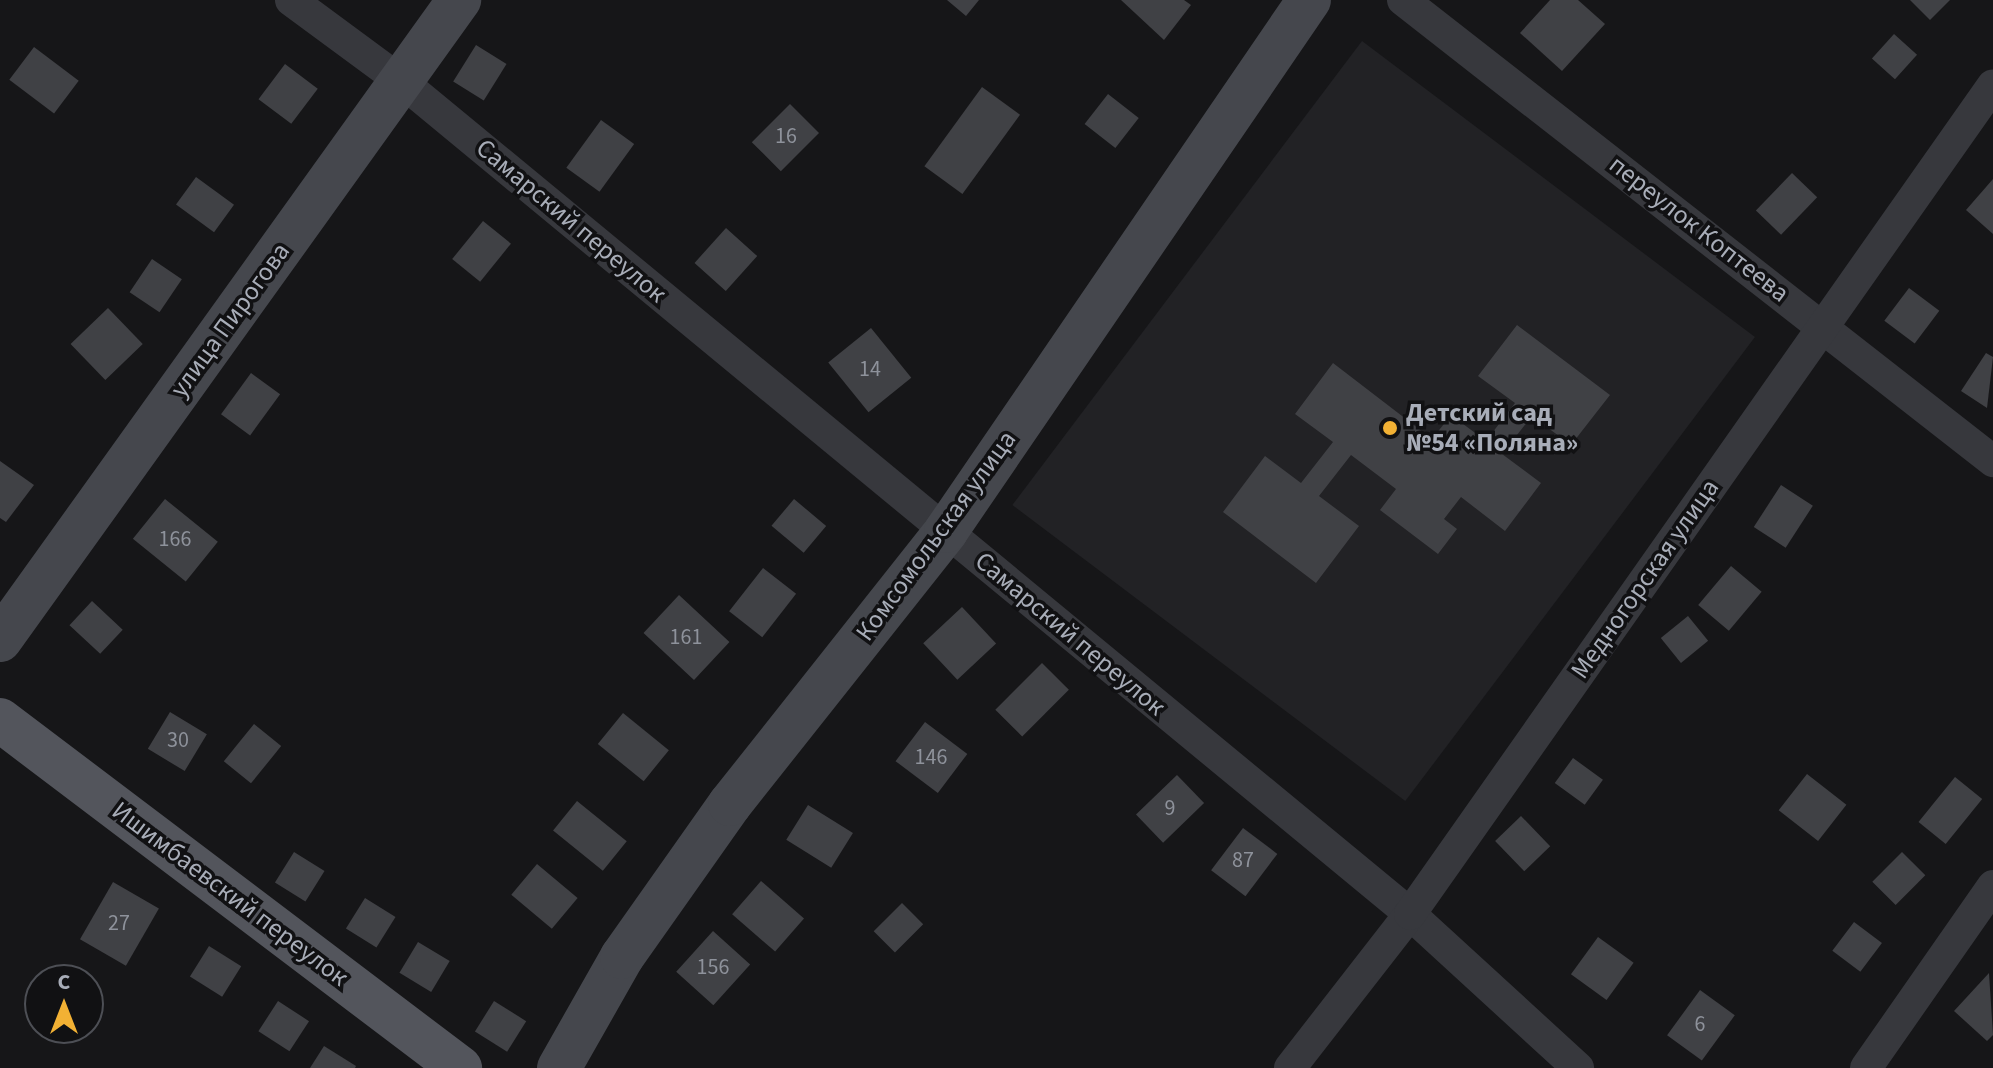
<!DOCTYPE html>
<meta charset="utf-8">
<style>
body{margin:0}
#map{position:relative;width:1993px;height:1068px;overflow:hidden;background:#161618;font-family:"Source Sans 3",sans-serif}
div>[style]{position:absolute}
.built>*{inset:0;background:#222225;transform-origin:0 0}
.building>*{inset:0;background:#404145;transform-origin:0 0}
.street>*{height:32px;margin:-16px;padding:0 16px;transform-origin:16px;border-radius:16px;background:#37383d}
.secondary>*{height:44px;margin:-22px;padding:0 22px;transform-origin:22px;border-radius:22px;background:#45474d}
.primary>*{height:44px;margin:-22px;padding:0 22px;transform-origin:22px;border-radius:22px;background:#53555c}
.dots>*{width:22px;height:22px;translate:-50% -50%;box-sizing:border-box;border:4px solid #111113;border-radius:50%}
span{translate:-50% -50%;white-space:nowrap;text-align:center;line-height:1.15;-webkit-text-stroke:7px #111113;paint-order:stroke}
.number-label{font-size:22px;color:#8e929b}
.number-label span{-webkit-text-stroke-width:0}
.street-label{font-size:26px;color:#a8adb8}
.poi-label{font-size:26px;color:#a8adb8;font-weight:700}
.left{translate:0 -50%;text-align:left}
.north{position:absolute;left:24px;top:964px;width:80px;height:80px;box-sizing:border-box;background:#111113;border:2px solid #4d4f55;border-radius:50%;rotate:0deg;font-size:22px;font-weight:700;line-height:32px;text-align:center;color:#a8adb8}
.north::after{content:'';display:block;margin:auto;width:28px;height:36px;background:#f2b134;clip-path:polygon(50% 0,100% 100%,50% 72%,0 100%)}
</style>
<div id="map">
<div class="built">
<i style="left:1362px;top:41px;width:492px;height:581px;rotate:37deg"></i>
</div>
<div class="building">
<i style="clip-path:polygon(947px 0,979px 0,966px 16px)"></i>
<i style="clip-path:polygon(1121px 0,1184px 0,1191px 5px,1164px 40px)"></i>
<i style="clip-path:polygon(1550px 0,1578px 0,1605px 24px,1562px 71px,1520px 33px)"></i>
<i style="clip-path:polygon(1910px 0,1950px 0,1930px 20px)"></i>
<i style="left:1894px;top:34px;width:31px;height:33px;rotate:42deg"></i>
<i style="left:476px;top:45px;width:36px;height:43px;rotate:32deg"></i>
<i style="left:34px;top:47px;width:56px;height:41px;rotate:37deg"></i>
<i style="left:285px;top:64px;width:41px;height:44px;rotate:37deg"></i>
<i style="left:982px;top:87px;width:47px;height:98px;rotate:36deg"></i>
<i style="left:1108px;top:94px;width:39px;height:38px;rotate:38deg"></i>
<i style="left:790px;top:104px;width:41px;height:54px;rotate:45deg"></i>
<i style="left:601px;top:120px;width:41px;height:59px;rotate:36deg"></i>
<i style="left:1792px;top:173px;width:35px;height:52px;rotate:44deg"></i>
<i style="left:196px;top:177px;width:47px;height:34px;rotate:36deg"></i>
<i style="clip-path:polygon(1993px 179px,1993px 234px,1966px 210px)"></i>
<i style="left:483px;top:221px;width:36px;height:49px;rotate:39deg"></i>
<i style="left:726px;top:228px;width:42px;height:47px;rotate:42deg"></i>
<i style="left:152px;top:259px;width:36px;height:40px;rotate:34deg"></i>
<i style="left:1909px;top:288px;width:38px;height:41px;rotate:37deg"></i>
<i style="left:108px;top:308px;width:50px;height:52px;rotate:46deg"></i>
<i style="clip-path:polygon(1517px 325px,1610px 395px,1571px 445px,1532px 416px,1502px 454px,1541px 483px,1505px 531px,1461px 497px,1444px 519px,1457px 529px,1438px 554px,1380px 510px,1396px 489px,1351px 455px,1319px 496px,1359px 526px,1316px 583px,1223px 512px,1265px 456px,1301px 483px,1333px 442px,1295px 414px,1333px 363px,1432px 439px,1451px 415px,1486px 441px,1515px 403px,1478px 376px)"></i>
<i style="left:871px;top:328px;width:64px;height:55px;rotate:51deg"></i>
<i style="clip-path:polygon(1986px 353px,1993px 357px,1987px 408px,1961px 391px)"></i>
<i style="left:251px;top:373px;width:36px;height:51px;rotate:36deg"></i>
<i style="clip-path:polygon(0 461px,34px 485px,6px 522px,0 518px)"></i>
<i style="left:1781px;top:485px;width:38px;height:50px;rotate:33deg"></i>
<i style="left:165px;top:499px;width:68px;height:51px;rotate:39deg"></i>
<i style="left:794px;top:499px;width:42px;height:35px;rotate:40deg"></i>
<i style="left:1731px;top:566px;width:40px;height:51px;rotate:40deg"></i>
<i style="left:763px;top:568px;width:42px;height:55px;rotate:38deg"></i>
<i style="left:679px;top:595px;width:69px;height:52px;rotate:43deg"></i>
<i style="left:92px;top:601px;width:42px;height:33px;rotate:43deg"></i>
<i style="left:962px;top:607px;width:50px;height:53px;rotate:47deg"></i>
<i style="left:1688px;top:616px;width:32px;height:35px;rotate:51deg"></i>
<i style="left:1042px;top:663px;width:38px;height:66px;rotate:45deg"></i>
<i style="left:170px;top:712px;width:43px;height:43px;rotate:31deg"></i>
<i style="left:623px;top:713px;width:59px;height:40px;rotate:39deg"></i>
<i style="left:925px;top:722px;width:53px;height:49px;rotate:37deg"></i>
<i style="left:254px;top:724px;width:35px;height:48px;rotate:39deg"></i>
<i style="left:1573px;top:758px;width:37px;height:31px;rotate:36deg"></i>
<i style="left:1807px;top:774px;width:50px;height:46px;rotate:38deg"></i>
<i style="left:1177px;top:775px;width:39px;height:57px;rotate:46deg"></i>
<i style="left:1955px;top:777px;width:35px;height:58px;rotate:39deg"></i>
<i style="left:577px;top:801px;width:64px;height:38px;rotate:39deg"></i>
<i style="left:808px;top:805px;width:53px;height:41px;rotate:32deg"></i>
<i style="left:1521px;top:816px;width:42px;height:36px;rotate:46deg"></i>
<i style="left:1243px;top:828px;width:43px;height:53px;rotate:37deg"></i>
<i style="left:294px;top:852px;width:36px;height:36px;rotate:32deg"></i>
<i style="left:1902px;top:852px;width:33px;height:42px;rotate:45deg"></i>
<i style="left:537px;top:864px;width:53px;height:40px;rotate:40deg"></i>
<i style="left:761px;top:881px;width:57px;height:44px;rotate:41deg"></i>
<i style="left:113px;top:882px;width:53px;height:66px;rotate:30deg"></i>
<i style="left:365px;top:898px;width:36px;height:36px;rotate:32deg"></i>
<i style="left:902px;top:903px;width:30px;height:40px;rotate:45deg"></i>
<i style="left:1854px;top:922px;width:35px;height:36px;rotate:37deg"></i>
<i style="left:713px;top:931px;width:50px;height:55px;rotate:42deg"></i>
<i style="left:1598px;top:937px;width:44px;height:46px;rotate:36deg"></i>
<i style="left:418px;top:942px;width:37px;height:36px;rotate:31deg"></i>
<i style="left:209px;top:946px;width:38px;height:36px;rotate:32deg"></i>
<i style="clip-path:polygon(1989px 973px,1993px 1035px,1987px 1041px,1954px 1011px)"></i>
<i style="left:1700px;top:990px;width:43px;height:56px;rotate:36deg"></i>
<i style="left:278px;top:1001px;width:37px;height:36px;rotate:33deg"></i>
<i style="left:494px;top:1001px;width:38px;height:36px;rotate:32deg"></i>
<i style="clip-path:polygon(324px 1046px,356px 1066px,355px 1068px,310px 1068px)"></i>
</div>
<div class="street">
<i style="left:291px;top:0;width:137px;rotate:36.4deg"></i>
<i style="left:401px;top:81px;width:1308px;rotate:39.54deg"></i>
<i style="left:1410px;top:914px;width:228px;rotate:42.5deg"></i>
<i style="left:1403px;top:0;width:749px;rotate:38deg"></i>
<i style="left:1290px;top:1068px;width:195px;rotate:-52.1deg"></i>
<i style="left:1410px;top:914px;width:1013px;rotate:-54.88deg"></i>
<i style="left:1866px;top:1068px;width:222px;rotate:-55.1deg"></i>
</div>
<div class="secondary">
<i style="left:0;top:640px;width:788px;rotate:-54.35deg"></i>
<i style="left:559px;top:1068px;width:128px;rotate:-60.4deg"></i>
<i style="left:622px;top:957px;width:187px;rotate:-54.8deg"></i>
<i style="left:730px;top:804px;width:348px;rotate:-51.6deg"></i>
<i style="left:946px;top:531px;width:643px;rotate:-55.64deg"></i>
</div>
<div class="primary">
<i style="left:0;top:720px;width:577px;rotate:37.11deg"></i>
</div>
<div class="dots">
<i style="left:1390px;top:428px;background:#f2b134"></i>
</div>
<div class="number-label">
<span style="left:786px;top:137px">16</span>
<span style="left:870px;top:370px">14</span>
<span style="left:175px;top:540px">166</span>
<span style="left:686px;top:638px">161</span>
<span style="left:178px;top:741px">30</span>
<span style="left:931px;top:758px">146</span>
<span style="left:1170px;top:809px">9</span>
<span style="left:1243px;top:861px">87</span>
<span style="left:119px;top:924px">27</span>
<span style="left:713px;top:968px">156</span>
<span style="left:1700px;top:1025px">6</span>
</div>
<div class="street-label">
<span style="left:571px;top:221px;rotate:40deg">Самарский переулок</span>
<span style="left:1699px;top:229px;rotate:38deg">переулок Коптеева</span>
<span style="left:230px;top:320px;rotate:-54deg">улица Пирогова</span>
<span style="left:936px;top:536px;rotate:-54deg">Комсомольская улица</span>
<span style="left:1645px;top:579px;rotate:-55deg">Медногорская улица</span>
<span style="left:1070px;top:634px;rotate:40deg">Самарский переулок</span>
<span style="left:230px;top:894px;rotate:37deg">Ишимбаевский переулок</span>
</div>
<div class="poi-label">
<span class="left" style="left:1406px;top:428px">Детский сад<br>№54 «Поляна»</span>
</div>
<div class="north">С</div>
</div>
